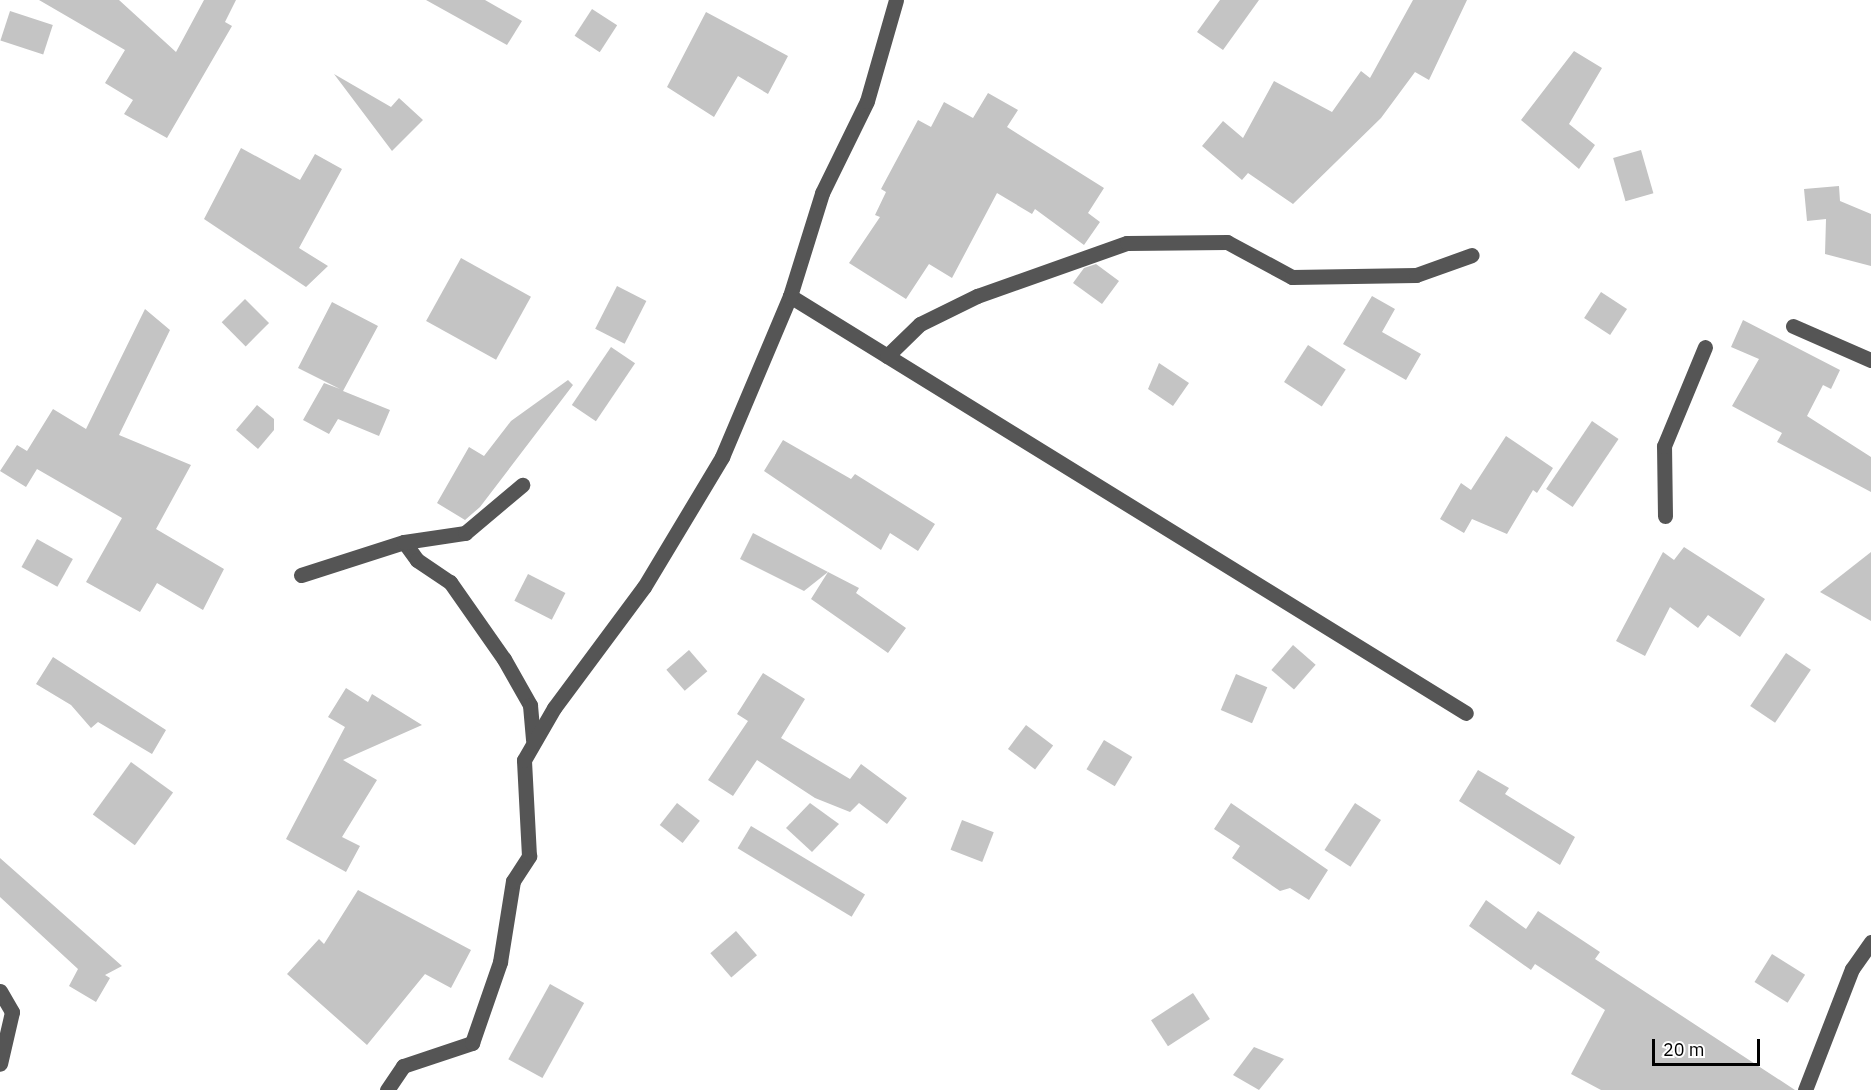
<!DOCTYPE html>
<style>
body{margin:0}
#map{position:relative;width:1871px;height:1090px;overflow:hidden;background:#fff;font-family:"IBM Plex Sans",sans-serif}
div>[style]{position:absolute}
.building>*{inset:0;background:#c4c4c4;transform-origin:0 0}
.minor>*{height:15px;margin:-7.5px;padding:0 7.5px;transform-origin:7.5px;border-radius:7.5px;background:#555}
span{translate:-50% -50%;white-space:nowrap;text-align:center;line-height:1.15;-webkit-text-stroke:4.5px #fff;paint-order:stroke}
.scale{position:absolute;left:1652px;top:1039px;width:108px;height:27px;box-sizing:border-box;border:3px solid #000;border-top:0;padding-left:8px;font-size:18px;line-height:21px;white-space:nowrap;color:#000;-webkit-text-stroke:4px #fff;paint-order:stroke}
</style>
<div id="map">
<div class="building">
<i style="clip-path:polygon(39px 0,119px 0,176px 52px,204px 0,236px 0,225px 22px,232px 26px,167px 138px,124px 114px,133px 100px,105px 83px,125px 50px)"></i>
<i style="clip-path:polygon(426px 0,485px 0,522px 21px,507px 45px)"></i>
<i style="clip-path:polygon(1220px 0,1259px 0,1223px 50px,1197px 32px)"></i>
<i style="clip-path:polygon(1413px 0,1467px 0,1429px 80px,1415px 72px,1381px 118px,1293px 204px,1248px 173px,1242px 180px,1202px 146px,1223px 121px,1243px 138px,1274px 81px,1332px 112px,1361px 71px,1370px 78px)"></i>
<i style="left:592px;top:9px;width:30px;height:32px;rotate:33deg"></i>
<i style="left:10px;top:11px;width:45px;height:31px;rotate:18deg"></i>
<i style="clip-path:polygon(706px 12px,788px 56px,768px 94px,738px 76px,714px 117px,667px 87px)"></i>
<i style="clip-path:polygon(1574px 51px,1602px 68px,1569px 124px,1595px 145px,1579px 169px,1521px 120px)"></i>
<i style="clip-path:polygon(334px 74px,391px 107px,399px 98px,423px 120px,392px 151px)"></i>
<i style="clip-path:polygon(988px 93px,1018px 110px,1007px 127px,1104px 188px,1088px 213px,1100px 222px,1084px 245px,1035px 209px,1032px 214px,997px 193px,952px 278px,929px 264px,906px 299px,849px 263px,880px 217px,875px 215px,886px 192px,881px 189px,918px 120px,931px 127px,944px 102px,973px 118px)"></i>
<i style="clip-path:polygon(241px 148px,300px 180px,315px 154px,342px 169px,299px 248px,328px 266px,306px 287px,204px 219px)"></i>
<i style="left:1641px;top:150px;width:45px;height:29px;rotate:74deg"></i>
<i style="clip-path:polygon(1839px 186px,1840px 201px,1871px 214px,1871px 266px,1825px 254px,1826px 219px,1807px 221px,1804px 189px)"></i>
<i style="left:461px;top:258px;width:80px;height:72px;rotate:29deg"></i>
<i style="clip-path:polygon(1096px 264px,1119px 281px,1102px 304px,1073px 283px,1084px 268px)"></i>
<i style="left:617px;top:286px;width:33px;height:48px;rotate:27deg"></i>
<i style="left:1601px;top:292px;width:31px;height:31px;rotate:33deg"></i>
<i style="clip-path:polygon(1372px 296px,1395px 309px,1382px 332px,1421px 354px,1406px 380px,1343px 344px)"></i>
<i style="left:245px;top:299px;width:34px;height:33px;rotate:45deg"></i>
<i style="clip-path:polygon(332px 302px,378px 326px,343px 391px,390px 410px,379px 436px,338px 419px,329px 434px,303px 420px,324px 383px,340px 389px,298px 368px)"></i>
<i style="clip-path:polygon(145px 309px,170px 330px,119px 435px,191px 465px,156px 529px,224px 569px,203px 610px,157px 583px,140px 612px,86px 582px,122px 518px,37px 469px,26px 487px,0 471px,17px 445px,27px 451px,53px 409px,86px 429px)"></i>
<i style="clip-path:polygon(1743px 320px,1840px 370px,1831px 389px,1823px 385px,1807px 416px,1871px 457px,1871px 492px,1777px 442px,1782px 433px,1732px 406px,1759px 359px,1731px 347px)"></i>
<i style="left:1308px;top:345px;width:45px;height:44px;rotate:33deg"></i>
<i style="left:611px;top:347px;width:29px;height:70px;rotate:34deg"></i>
<i style="clip-path:polygon(1159px 363px,1189px 383px,1173px 406px,1148px 389px)"></i>
<i style="clip-path:polygon(568px 380px,573px 385px,480px 507px,465px 520px,437px 503px,469px 447px,484px 456px,511px 421px)"></i>
<i style="clip-path:polygon(257px 405px,274px 419px,274px 430px,258px 449px,236px 430px)"></i>
<i style="left:1592px;top:421px;width:32px;height:82px;rotate:34deg"></i>
<i style="clip-path:polygon(1506px 436px,1553px 468px,1537px 493px,1533px 490px,1507px 534px,1472px 519px,1464px 533px,1440px 519px,1461px 483px,1471px 490px)"></i>
<i style="clip-path:polygon(783px 440px,851px 479px,855px 474px,935px 524px,918px 551px,890px 533px,881px 550px,764px 471px)"></i>
<i style="clip-path:polygon(753px 533px,828px 572px,804px 591px,740px 559px)"></i>
<i style="left:37px;top:539px;width:41px;height:32px;rotate:29deg"></i>
<i style="clip-path:polygon(1684px 547px,1765px 599px,1740px 637px,1708px 615px,1698px 628px,1670px 607px,1645px 656px,1616px 641px,1663px 552px,1674px 560px)"></i>
<i style="clip-path:polygon(1871px 552px,1871px 621px,1820px 592px)"></i>
<i style="clip-path:polygon(828px 572px,859px 588px,856px 593px,906px 628px,888px 653px,811px 599px)"></i>
<i style="left:528px;top:574px;width:42px;height:30px;rotate:27deg"></i>
<i style="left:1293px;top:645px;width:30px;height:33px;rotate:41deg"></i>
<i style="left:689px;top:650px;width:28px;height:30px;rotate:49deg"></i>
<i style="left:1786px;top:653px;width:30px;height:64px;rotate:34deg"></i>
<i style="clip-path:polygon(53px 657px,166px 730px,152px 754px,98px 722px,91px 728px,71px 705px,36px 684px)"></i>
<i style="clip-path:polygon(763px 673px,805px 699px,781px 738px,850px 779px,861px 764px,907px 798px,887px 824px,859px 803px,850px 812px,815px 798px,757px 760px,733px 796px,708px 780px,748px 721px,737px 714px)"></i>
<i style="left:1236px;top:674px;width:34px;height:39px;rotate:23deg"></i>
<i style="clip-path:polygon(346px 688px,368px 702px,372px 694px,422px 725px,343px 760px,377px 780px,342px 837px,360px 846px,346px 872px,286px 839px,345px 727px,328px 717px)"></i>
<i style="left:1026px;top:725px;width:34px;height:30px;rotate:37deg"></i>
<i style="left:1104px;top:740px;width:33px;height:34px;rotate:31deg"></i>
<i style="left:131px;top:762px;width:52px;height:65px;rotate:36deg"></i>
<i style="clip-path:polygon(1478px 770px,1509px 788px,1505px 794px,1575px 837px,1560px 865px,1459px 801px)"></i>
<i style="left:677px;top:803px;width:29px;height:28px;rotate:38deg"></i>
<i style="clip-path:polygon(810px 803px,839px 824px,812px 852px,786px 828px)"></i>
<i style="clip-path:polygon(1231px 803px,1328px 870px,1309px 900px,1290px 888px,1280px 891px,1232px 858px,1240px 846px,1214px 829px)"></i>
<i style="left:1355px;top:803px;width:31px;height:56px;rotate:33deg"></i>
<i style="left:962px;top:820px;width:34px;height:32px;rotate:21deg"></i>
<i style="left:751px;top:826px;width:133px;height:26px;rotate:31deg"></i>
<i style="clip-path:polygon(0 858px,122px 966px,105px 975px,110px 978px,96px 1002px,69px 986px,78px 969px,0 897px)"></i>
<i style="clip-path:polygon(358px 890px,471px 950px,451px 988px,425px 974px,367px 1045px,287px 974px,319px 939px,324px 944px)"></i>
<i style="clip-path:polygon(1486px 900px,1526px 929px,1538px 911px,1600px 952px,1595px 959px,1795px 1090px,1601px 1090px,1571px 1074px,1605px 1010px,1535px 964px,1531px 970px,1469px 926px)"></i>
<i style="left:736px;top:931px;width:32px;height:34px;rotate:49deg"></i>
<i style="left:1772px;top:954px;width:39px;height:33px;rotate:32deg"></i>
<i style="left:550px;top:984px;width:39px;height:86px;rotate:29deg"></i>
<i style="left:1193px;top:993px;width:31px;height:50px;rotate:57deg"></i>
<i style="clip-path:polygon(1254px 1047px,1284px 1059px,1259px 1090px,1233px 1075px)"></i>
</div>
<div class="minor">
<i style="left:790px;top:296px;width:794px;rotate:31.67deg"></i>
<i style="left:1793px;top:326px;width:85px;rotate:23.6deg"></i>
<i style="left:887px;top:356px;width:46px;rotate:-44.1deg"></i>
<i style="left:920px;top:324px;width:64px;rotate:-26.2deg"></i>
<i style="left:977px;top:296px;width:159px;rotate:-19.5deg"></i>
<i style="left:1127px;top:243px;width:100px;rotate:-0.6deg"></i>
<i style="left:1227px;top:242px;width:74px;rotate:28.3deg"></i>
<i style="left:1292px;top:277px;width:124px;rotate:-0.9deg"></i>
<i style="left:1416px;top:275px;width:59px;rotate:-19.7deg"></i>
<i style="left:1665px;top:516px;width:70px;rotate:-90.8deg"></i>
<i style="left:1664px;top:446px;width:107px;rotate:-67.5deg"></i>
<i style="left:404px;top:542px;width:22px;rotate:54deg"></i>
<i style="left:417px;top:560px;width:40px;rotate:34deg"></i>
<i style="left:450px;top:582px;width:94px;rotate:55deg"></i>
<i style="left:504px;top:659px;width:53px;rotate:60.5deg"></i>
<i style="left:530px;top:705px;width:35px;rotate:85deg"></i>
<i style="left:301px;top:575px;width:108px;rotate:-17.8deg"></i>
<i style="left:404px;top:542px;width:62px;rotate:-8.4deg"></i>
<i style="left:465px;top:533px;width:75px;rotate:-40.1deg"></i>
<i style="left:0;top:991px;width:24px;rotate:60deg"></i>
<i style="left:12px;top:1012px;width:53px;rotate:103deg"></i>
<i style="left:387px;top:1090px;width:29px;rotate:-56deg"></i>
<i style="left:403px;top:1066px;width:73px;rotate:-18.4deg"></i>
<i style="left:472px;top:1043px;width:86px;rotate:-70.9deg"></i>
<i style="left:500px;top:962px;width:82px;rotate:-80.9deg"></i>
<i style="left:513px;top:881px;width:30px;rotate:-57deg"></i>
<i style="left:529px;top:856px;width:96px;rotate:-93deg"></i>
<i style="left:524px;top:760px;width:60px;rotate:-60deg"></i>
<i style="left:554px;top:708px;width:151px;rotate:-53.4deg"></i>
<i style="left:644px;top:587px;width:152px;rotate:-59deg"></i>
<i style="left:722px;top:457px;width:175px;rotate:-67.1deg"></i>
<i style="left:790px;top:296px;width:108px;rotate:-72.7deg"></i>
<i style="left:822px;top:193px;width:102px;rotate:-63.9deg"></i>
<i style="left:867px;top:101px;width:105px;rotate:-74deg"></i>
<i style="left:1805px;top:1090px;width:130px;rotate:-68.8deg"></i>
<i style="left:1852px;top:969px;width:33px;rotate:-55deg"></i>
</div>
<div class="scale">20 m</div>
</div>
